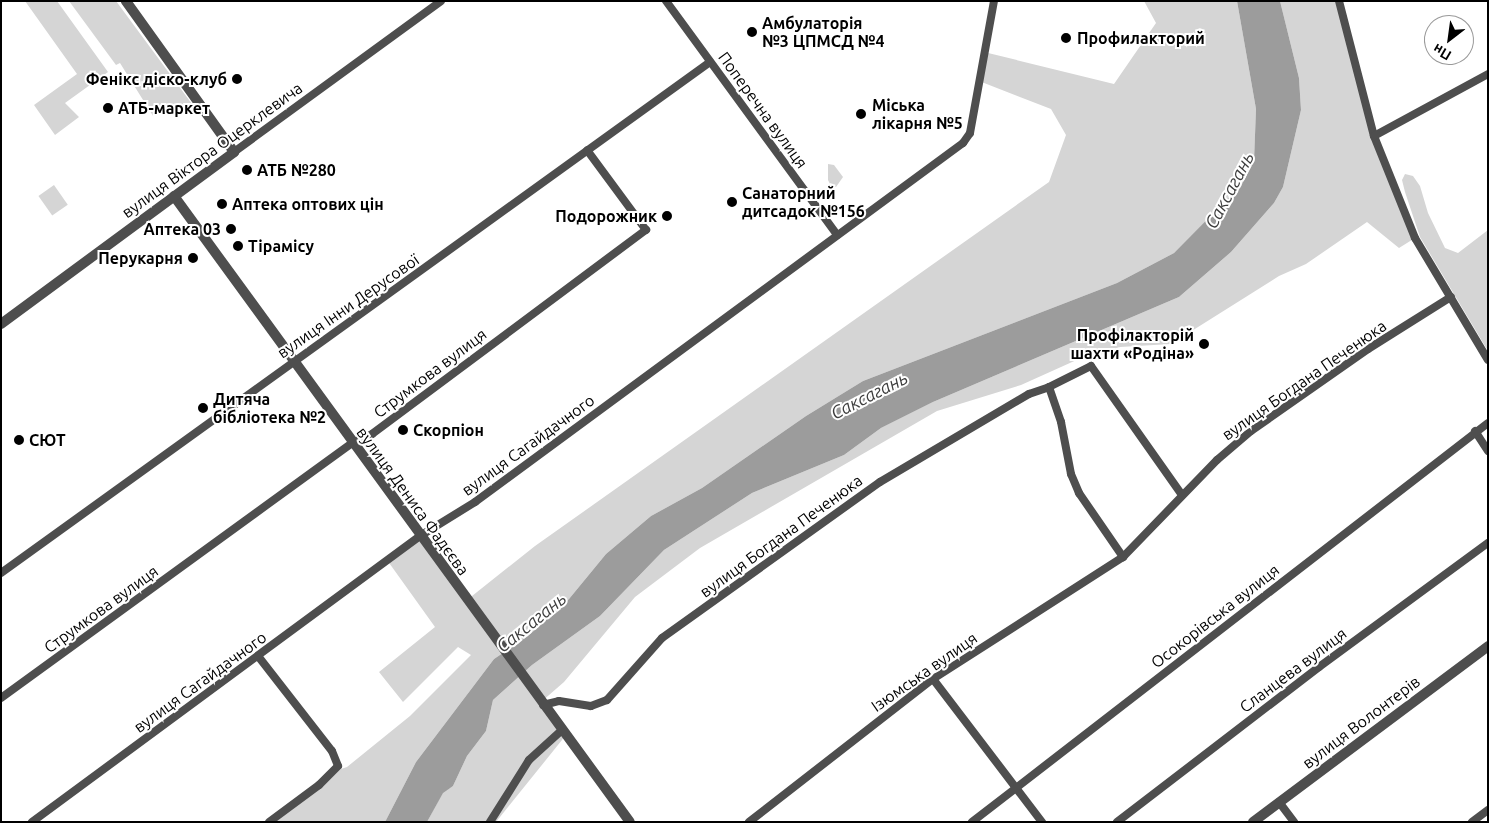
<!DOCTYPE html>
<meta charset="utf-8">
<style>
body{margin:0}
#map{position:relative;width:1489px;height:823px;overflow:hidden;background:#fff;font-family:Ubuntu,sans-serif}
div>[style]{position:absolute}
.green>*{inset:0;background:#d5d5d5;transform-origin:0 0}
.water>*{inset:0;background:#9c9c9c}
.minor>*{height:8px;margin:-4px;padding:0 4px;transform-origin:4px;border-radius:4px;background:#4e4e4e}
.tertiary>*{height:10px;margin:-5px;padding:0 5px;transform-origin:5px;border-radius:5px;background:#4e4e4e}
.dots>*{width:14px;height:14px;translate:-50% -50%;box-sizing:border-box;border:2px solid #fff;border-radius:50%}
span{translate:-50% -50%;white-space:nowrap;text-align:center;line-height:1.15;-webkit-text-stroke:4px #fff;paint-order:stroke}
.poi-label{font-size:16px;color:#000;font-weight:700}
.left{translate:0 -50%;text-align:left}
.right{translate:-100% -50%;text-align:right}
.street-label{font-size:16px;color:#000}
.water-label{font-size:18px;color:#3d3d3d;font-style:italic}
.frame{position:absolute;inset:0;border:2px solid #000;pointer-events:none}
.north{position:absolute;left:1424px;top:15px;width:50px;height:50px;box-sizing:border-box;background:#fff;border:1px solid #999;border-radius:50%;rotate:210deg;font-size:14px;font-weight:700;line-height:20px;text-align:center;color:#000}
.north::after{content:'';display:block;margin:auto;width:18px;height:22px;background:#000;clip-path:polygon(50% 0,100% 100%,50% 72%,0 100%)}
</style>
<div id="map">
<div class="green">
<i style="clip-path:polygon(25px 1px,57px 1px,108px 72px,65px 103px,79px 117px,55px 135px,34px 105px,77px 74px)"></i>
<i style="clip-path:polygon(69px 1px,116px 1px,192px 104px,153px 116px,120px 63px,116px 65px)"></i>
<i style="clip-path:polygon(1144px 1px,1237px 1px,1256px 109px,1254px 162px,1242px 184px,1174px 253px,1117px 283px,863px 381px,806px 416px,702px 488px,651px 516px,606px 554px,569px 599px,528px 636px,494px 659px,416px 762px,385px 822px,269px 822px,335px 771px,347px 767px,410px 716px,471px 655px,458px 647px,403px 702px,379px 672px,435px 627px,387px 560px,420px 536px,467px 600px,535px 546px,1049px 182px,1066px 135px,1051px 109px,979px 81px,984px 52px,1114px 84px,1156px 23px)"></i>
<i style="clip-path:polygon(1280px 1px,1339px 1px,1366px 107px,1415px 238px,1399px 248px,1367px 222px,1306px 264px,1279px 276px,1171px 344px,1120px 347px,1089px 359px,1081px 358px,1021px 385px,937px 411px,700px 548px,635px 597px,564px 682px,541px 702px,566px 735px,496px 822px,427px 822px,443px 792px,453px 786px,467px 756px,486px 731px,493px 700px,532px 665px,600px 616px,664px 550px,752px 493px,844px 455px,881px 428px,933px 402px,1179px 297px,1231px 252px,1274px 203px,1283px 187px,1301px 110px,1299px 78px)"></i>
<i style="clip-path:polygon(828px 164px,834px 165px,843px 177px,836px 187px,831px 186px,828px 180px)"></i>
<i style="clip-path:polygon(1405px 174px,1413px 176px,1420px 186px,1428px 213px,1445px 248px,1458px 253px,1488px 230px,1488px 351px,1420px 237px,1405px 192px,1402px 180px)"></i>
<i style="left:54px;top:185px;width:24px;height:19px;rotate:55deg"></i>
</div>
<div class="water">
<i style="clip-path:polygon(1237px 1px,1280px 1px,1299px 78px,1301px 110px,1283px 187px,1274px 203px,1231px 252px,1179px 297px,933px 402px,881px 428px,844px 455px,752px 493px,664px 550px,600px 616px,532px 665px,493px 700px,486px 731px,467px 756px,453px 786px,443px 793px,427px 822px,385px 822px,416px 762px,494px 659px,528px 636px,569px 599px,606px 554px,651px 516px,702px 488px,806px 416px,863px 381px,1117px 283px,1174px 253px,1242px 184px,1254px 161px,1256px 109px)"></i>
</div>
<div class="minor">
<i style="left:666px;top:1px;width:290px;rotate:53.8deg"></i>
<i style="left:1339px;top:1px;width:139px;rotate:75.5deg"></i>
<i style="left:1374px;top:136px;width:110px;rotate:68.1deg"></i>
<i style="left:1415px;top:238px;width:142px;rotate:59.1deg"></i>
<i style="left:1374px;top:136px;width:130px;rotate:-28.5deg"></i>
<i style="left:234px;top:152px;width:256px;rotate:-36.1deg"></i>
<i style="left:1049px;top:387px;width:47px;rotate:-26.6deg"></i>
<i style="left:1091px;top:366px;width:158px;rotate:54.8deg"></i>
<i style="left:1475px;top:431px;width:24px;rotate:57deg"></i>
<i style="left:1px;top:573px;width:874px;rotate:-35.78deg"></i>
<i style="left:258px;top:656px;width:120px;rotate:52.1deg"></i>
<i style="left:332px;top:751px;width:16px;rotate:68deg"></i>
<i style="left:338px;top:766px;width:27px;rotate:135deg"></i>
<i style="left:319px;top:785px;width:62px;rotate:143.5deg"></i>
<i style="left:933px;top:679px;width:180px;rotate:52.7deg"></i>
<i style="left:1px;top:698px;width:434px;rotate:-36deg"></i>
<i style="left:352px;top:443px;width:22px;rotate:-24deg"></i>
<i style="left:372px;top:434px;width:342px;rotate:-36.7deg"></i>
<i style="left:646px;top:230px;width:99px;rotate:-126.4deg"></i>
<i style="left:543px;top:705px;width:16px;rotate:-14deg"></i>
<i style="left:559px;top:701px;width:32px;rotate:9deg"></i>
<i style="left:591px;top:706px;width:17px;rotate:-21deg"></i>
<i style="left:607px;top:700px;width:83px;rotate:-48.4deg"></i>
<i style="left:662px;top:638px;width:268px;rotate:-35.6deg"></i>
<i style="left:880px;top:482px;width:173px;rotate:-30.6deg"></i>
<i style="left:1029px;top:394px;width:21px;rotate:-19deg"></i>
<i style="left:1049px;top:387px;width:37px;rotate:71deg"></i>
<i style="left:1061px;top:422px;width:53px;rotate:79.1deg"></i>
<i style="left:1071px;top:474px;width:21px;rotate:67deg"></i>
<i style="left:1079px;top:493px;width:78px;rotate:55.5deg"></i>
<i style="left:1123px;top:557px;width:135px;rotate:-45.9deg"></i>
<i style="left:1217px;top:460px;width:45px;rotate:-40.5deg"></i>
<i style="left:1251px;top:431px;width:143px;rotate:-35deg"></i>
<i style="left:1368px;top:349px;width:98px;rotate:-32.1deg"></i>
<i style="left:1279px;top:802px;width:25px;rotate:53deg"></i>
<i style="left:32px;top:822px;width:482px;rotate:-36.4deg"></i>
<i style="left:420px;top:536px;width:65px;rotate:-31.7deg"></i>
<i style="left:475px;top:502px;width:606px;rotate:-36.34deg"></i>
<i style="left:963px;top:143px;width:12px;rotate:-55deg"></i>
<i style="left:970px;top:133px;width:134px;rotate:-79.7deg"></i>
<i style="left:490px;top:822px;width:73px;rotate:-57.8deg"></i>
<i style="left:529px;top:760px;width:45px;rotate:-42.3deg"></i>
<i style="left:749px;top:822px;width:233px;rotate:-37.9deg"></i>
<i style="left:933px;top:679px;width:226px;rotate:-32.7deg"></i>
<i style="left:972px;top:822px;width:652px;rotate:-37.71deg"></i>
<i style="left:1117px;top:822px;width:255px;rotate:-37.5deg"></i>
<i style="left:1319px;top:667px;width:210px;rotate:-36.3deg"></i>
<i style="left:1472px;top:822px;width:20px;rotate:-37deg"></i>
</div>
<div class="tertiary">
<i style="left:174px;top:196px;width:774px;rotate:53.93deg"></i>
<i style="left:1px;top:324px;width:290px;rotate:-36.4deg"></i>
<i style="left:234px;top:152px;width:186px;rotate:-125.6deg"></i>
<i style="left:1253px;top:822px;width:294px;rotate:-36.8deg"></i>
</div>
<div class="dots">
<i style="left:752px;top:32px;background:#000"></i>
<i style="left:1066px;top:38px;background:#000"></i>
<i style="left:237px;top:79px;background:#000"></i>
<i style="left:108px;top:108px;background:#000"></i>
<i style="left:861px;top:114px;background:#000"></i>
<i style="left:247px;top:170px;background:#000"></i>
<i style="left:732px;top:202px;background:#000"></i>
<i style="left:222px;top:204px;background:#000"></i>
<i style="left:667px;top:216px;background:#000"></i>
<i style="left:231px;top:229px;background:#000"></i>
<i style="left:238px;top:246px;background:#000"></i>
<i style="left:193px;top:258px;background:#000"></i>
<i style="left:1204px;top:344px;background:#000"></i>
<i style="left:203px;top:408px;background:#000"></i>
<i style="left:403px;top:430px;background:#000"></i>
<i style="left:19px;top:440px;background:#000"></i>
</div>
<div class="poi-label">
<span class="left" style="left:762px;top:32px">Амбулаторія<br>№3 ЦПМСД №4</span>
<span class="left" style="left:1077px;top:38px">Профилакторий</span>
<span class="right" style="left:227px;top:79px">Фенікс діско-клуб</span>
<span class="left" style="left:872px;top:114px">Міська<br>лікарня №5</span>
<span class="left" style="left:118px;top:108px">АТБ-маркет</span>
<span class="left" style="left:257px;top:170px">АТБ №280</span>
<span class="left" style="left:742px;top:202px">Санаторний<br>дитсадок №156</span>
<span class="left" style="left:232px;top:204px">Аптека оптових цін</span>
<span class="right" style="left:657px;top:216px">Подорожник</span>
<span class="right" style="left:221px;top:229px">Аптека 03</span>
<span class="left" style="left:248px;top:246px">Тірамісу</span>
<span class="right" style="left:183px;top:258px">Перукарня</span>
<span class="right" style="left:1194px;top:344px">Профілакторій<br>шахти «Родіна»</span>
<span class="left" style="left:213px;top:408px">Дитяча<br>бібліотека №2</span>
<span class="left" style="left:413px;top:430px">Скорпіон</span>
<span class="left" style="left:29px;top:440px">СЮТ</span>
</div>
<div class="street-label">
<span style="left:763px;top:110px;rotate:54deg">Поперечна вулиця</span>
<span style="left:212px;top:150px;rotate:-36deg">вулиця Віктора Оцерклевича</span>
<span style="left:348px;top:306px;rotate:-35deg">вулиця Інни Дерусової</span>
<span style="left:430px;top:373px;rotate:-37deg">Струмкова вулиця</span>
<span style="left:1304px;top:380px;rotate:-35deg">вулиця Богдана Печенюка</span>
<span style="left:528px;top:445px;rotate:-36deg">вулиця Сагайдачного</span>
<span style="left:413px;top:501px;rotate:54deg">вулиця Дениса Фадєєва</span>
<span style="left:781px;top:536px;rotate:-36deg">вулиця Богдана Печенюка</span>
<span style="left:101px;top:609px;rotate:-36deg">Струмкова вулиця</span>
<span style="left:1215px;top:616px;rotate:-38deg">Осокорівська вулиця</span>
<span style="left:1293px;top:670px;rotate:-37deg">Сланцева вулиця</span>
<span style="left:924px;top:672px;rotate:-35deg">Ізюмська вулиця</span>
<span style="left:200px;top:682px;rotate:-36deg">вулиця Сагайдачного</span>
<span style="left:1361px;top:722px;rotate:-37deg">вулиця Волонтерів</span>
</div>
<div class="water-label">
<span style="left:1229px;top:190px;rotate:-62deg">Саксагань</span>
<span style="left:869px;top:395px;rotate:-27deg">Саксагань</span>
<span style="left:531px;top:622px;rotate:-39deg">Саксагань</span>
</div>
<div class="frame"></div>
<div class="north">Пн</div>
</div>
